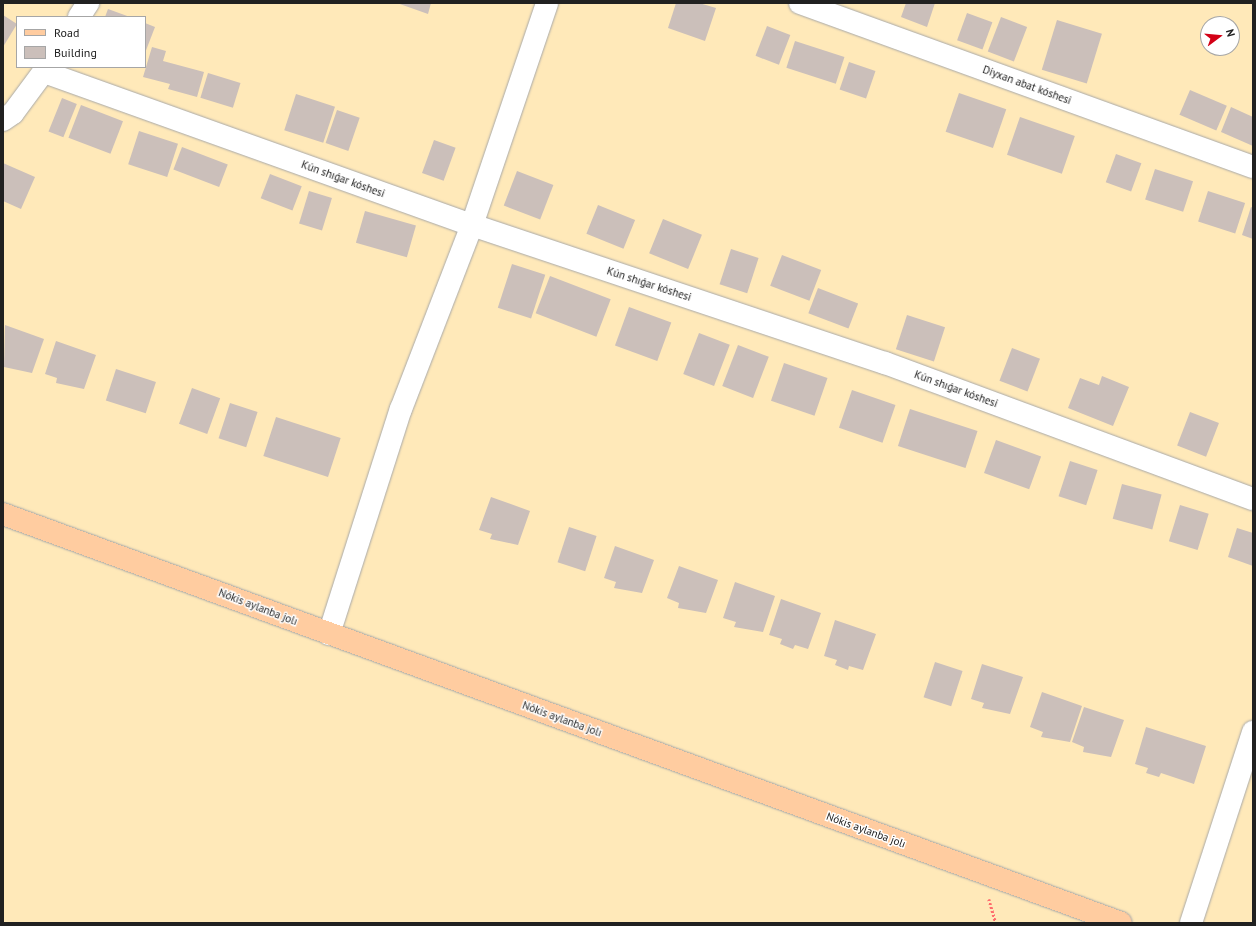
<!DOCTYPE html>
<meta charset="utf-8">
<style>
body{margin:0}
#map{position:relative;width:1256px;height:926px;overflow:hidden;background:#f2eee7;font-family:"PT Sans",sans-serif}
div>[style]{position:absolute}
.sand>*{inset:0;background:#ffe9b9}
.building>*{inset:0;background:#cbbfba;transform-origin:0 0}
.path>*{height:2.5px;margin-top:-1.25px;transform-origin:0;background:repeating-linear-gradient(90deg,#ff6c6c 0 2px,transparent 0 4px)}
.roads{filter:drop-shadow(0 0 1px #a8a8a8) drop-shadow(0 0 1px #a8a8a8)}
.minor>*{height:22px;margin:-11px;padding:0 11px;transform-origin:11px;border-radius:11px;background:#fff}
.major>*{height:22px;margin:-11px;padding:0 11px;transform-origin:11px;border-radius:11px;background:#ffcca0}
span{translate:-50% -50%;white-space:nowrap;text-align:center;line-height:1.15;-webkit-text-stroke:3px #fff;paint-order:stroke}
.street-label{font-size:11px;color:#212121}
.frame{position:absolute;inset:0;border:4px solid #212121;pointer-events:none}
.legend{position:absolute;left:16px;top:16px;width:130px;height:52px;box-sizing:border-box;background:#fff;border:1px solid #a6a6a6;margin:0;padding:5px 7px;list-style:none;font-size:12px;color:#212121}
.legend li{display:flex;align-items:center;gap:8px;height:20px}
.legend b{width:20px;border:1px solid #a6a6a6}
.north{position:absolute;left:1200px;top:16px;width:40px;height:40px;box-sizing:border-box;background:#fff;border:1px solid #a6a6a6;border-radius:50%;rotate:74deg;font-size:11px;font-weight:700;line-height:16px;text-align:center;color:#212121}
.north::after{content:'';display:block;margin:auto;width:14px;height:18px;background:#d30016;clip-path:polygon(50% 0,100% 100%,50% 72%,0 100%)}
</style>
<div id="map">
<div class="sand">
<i style="clip-path:polygon(evenodd,3px 3px,1253px 3px,1253px 923px,3px 923px,3px 3px,17px 17px,145px 17px,145px 67px,17px 67px,17px 17px,3px 3px,1208px 24px,1232px 24px,1232px 48px,1208px 48px,1208px 24px)"></i>
</div>
<div class="building">
<i style="clip-path:polygon(397px 3px,431px 3px,428px 14px)"></i>
<i style="clip-path:polygon(676px 3px,699px 3px,716px 8px,705px 41px,668px 28px)"></i>
<i style="clip-path:polygon(906px 3px,935px 3px,927px 27px,901px 17px)"></i>
<i style="clip-path:polygon(108px 9px,130px 17px,105px 17px)"></i>
<i style="left:967px;top:13px;width:27px;height:29px;rotate:20deg"></i>
<i style="clip-path:polygon(3px 15px,17px 24px,3px 47px)"></i>
<i style="left:1001px;top:17px;width:28px;height:37px;rotate:21deg"></i>
<i style="left:1057px;top:20px;width:47px;height:52px;rotate:17deg"></i>
<i style="clip-path:polygon(145px 23px,155px 27px,145px 53px)"></i>
<i style="left:767px;top:26px;width:25px;height:32px;rotate:21deg"></i>
<i style="left:795px;top:41px;width:52px;height:28px;rotate:18deg"></i>
<i style="clip-path:polygon(152px 47px,166px 51px,163px 61px,204px 72px,197px 97px,168px 89px,170px 84px,143px 77px)"></i>
<i style="left:849px;top:62px;width:28px;height:29px;rotate:19deg"></i>
<i style="left:208px;top:73px;width:34px;height:26px;rotate:17deg"></i>
<i style="left:1190px;top:90px;width:40px;height:27px;rotate:23deg"></i>
<i style="left:959px;top:93px;width:50px;height:41px;rotate:19deg"></i>
<i style="left:296px;top:94px;width:41px;height:38px;rotate:18deg"></i>
<i style="left:62px;top:98px;width:16px;height:36px;rotate:22deg"></i>
<i style="left:81px;top:105px;width:45px;height:35px;rotate:21deg"></i>
<i style="clip-path:polygon(1231px 107px,1253px 117px,1253px 146px,1221px 132px)"></i>
<i style="left:337px;top:110px;width:24px;height:35px;rotate:19deg"></i>
<i style="left:1020px;top:117px;width:58px;height:40px;rotate:19deg"></i>
<i style="left:139px;top:131px;width:41px;height:35px;rotate:18deg"></i>
<i style="left:434px;top:140px;width:23px;height:35px;rotate:20deg"></i>
<i style="left:182px;top:147px;width:49px;height:24px;rotate:21deg"></i>
<i style="left:1116px;top:154px;width:27px;height:30px;rotate:20deg"></i>
<i style="clip-path:polygon(3px 163px,35px 177px,21px 209px,3px 201px)"></i>
<i style="left:1155px;top:169px;width:40px;height:32px;rotate:18deg"></i>
<i style="left:517px;top:171px;width:39px;height:37px;rotate:21deg"></i>
<i style="left:270px;top:174px;width:34px;height:26px;rotate:21deg"></i>
<i style="left:309px;top:191px;width:24px;height:34px;rotate:17deg"></i>
<i style="left:1208px;top:191px;width:39px;height:32px;rotate:18deg"></i>
<i style="left:598px;top:205px;width:40px;height:31px;rotate:22deg"></i>
<i style="clip-path:polygon(1251px 207px,1253px 208px,1253px 239px,1242px 235px)"></i>
<i style="left:365px;top:211px;width:53px;height:33px;rotate:16deg"></i>
<i style="left:663px;top:219px;width:42px;height:37px;rotate:22deg"></i>
<i style="left:731px;top:249px;width:29px;height:37px;rotate:18deg"></i>
<i style="left:782px;top:255px;width:42px;height:33px;rotate:21deg"></i>
<i style="left:512px;top:264px;width:35px;height:46px;rotate:18deg"></i>
<i style="left:550px;top:276px;width:65px;height:40px;rotate:21deg"></i>
<i style="left:818px;top:288px;width:43px;height:27px;rotate:21deg"></i>
<i style="left:629px;top:307px;width:45px;height:41px;rotate:20deg"></i>
<i style="left:907px;top:315px;width:40px;height:36px;rotate:18deg"></i>
<i style="clip-path:polygon(5px 325px,44px 339px,32px 373px,4px 367px)"></i>
<i style="left:699px;top:333px;width:33px;height:44px;rotate:21deg"></i>
<i style="clip-path:polygon(56px 341px,96px 355px,84px 389px,56px 383px,57px 378px,45px 374px)"></i>
<i style="left:738px;top:345px;width:33px;height:44px;rotate:21deg"></i>
<i style="left:1012px;top:348px;width:30px;height:35px;rotate:21deg"></i>
<i style="left:784px;top:363px;width:46px;height:40px;rotate:19deg"></i>
<i style="left:116px;top:369px;width:42px;height:33px;rotate:18deg"></i>
<i style="clip-path:polygon(1102px 376px,1129px 387px,1113px 426px,1068px 408px,1080px 378px,1099px 385px)"></i>
<i style="left:192px;top:388px;width:30px;height:38px;rotate:20deg"></i>
<i style="left:852px;top:390px;width:46px;height:40px;rotate:19deg"></i>
<i style="left:230px;top:403px;width:29px;height:37px;rotate:18deg"></i>
<i style="left:910px;top:409px;width:71px;height:39px;rotate:18deg"></i>
<i style="left:1190px;top:412px;width:31px;height:36px;rotate:21deg"></i>
<i style="left:276px;top:417px;width:68px;height:41px;rotate:18deg"></i>
<i style="left:996px;top:440px;width:48px;height:35px;rotate:20deg"></i>
<i style="left:1070px;top:461px;width:29px;height:37px;rotate:18deg"></i>
<i style="left:1122px;top:484px;width:41px;height:36px;rotate:15deg"></i>
<i style="clip-path:polygon(491px 497px,530px 511px,518px 545px,490px 539px,492px 534px,479px 530px)"></i>
<i style="left:1180px;top:505px;width:30px;height:38px;rotate:17deg"></i>
<i style="left:569px;top:527px;width:29px;height:37px;rotate:18deg"></i>
<i style="clip-path:polygon(1237px 528px,1253px 533px,1253px 566px,1228px 557px)"></i>
<i style="clip-path:polygon(615px 546px,654px 560px,642px 593px,614px 588px,616px 582px,604px 578px)"></i>
<i style="clip-path:polygon(679px 566px,718px 580px,706px 613px,678px 608px,679px 603px,667px 598px)"></i>
<i style="clip-path:polygon(735px 582px,775px 596px,763px 632px,734px 627px,736px 622px,723px 618px)"></i>
<i style="clip-path:polygon(781px 599px,821px 613px,808px 649px,795px 645px,793px 649px,780px 644px,782px 639px,769px 635px)"></i>
<i style="clip-path:polygon(835px 620px,876px 634px,863px 670px,849px 666px,848px 670px,835px 665px,837px 660px,824px 656px)"></i>
<i style="left:935px;top:662px;width:29px;height:37px;rotate:18deg"></i>
<i style="clip-path:polygon(982px 664px,1023px 677px,1010px 714px,982px 708px,984px 703px,971px 699px)"></i>
<i style="clip-path:polygon(1042px 692px,1082px 706px,1070px 742px,1041px 737px,1043px 732px,1030px 727px)"></i>
<i style="clip-path:polygon(1084px 707px,1124px 720px,1111px 757px,1083px 752px,1084px 747px,1072px 742px)"></i>
<i style="clip-path:polygon(1146px 727px,1206px 746px,1194px 784px,1161px 773px,1159px 777px,1146px 773px,1148px 768px,1135px 764px)"></i>
</div>
<div class="path">
<i style="left:989px;top:899px;width:25px;rotate:74deg"></i>
</div>
<div class="roads">
<div class="minor">
<i style="left:800px;top:3px;width:482px;rotate:19.9deg"></i>
<i style="left:79px;top:17px;width:17px;rotate:-57deg"></i>
<i style="left:44px;top:72px;width:455px;rotate:19.7deg"></i>
<i style="left:472px;top:225px;width:435px;rotate:18.5deg"></i>
<i style="left:885px;top:363px;width:392px;rotate:20.3deg"></i>
<i style="left:3px;top:120px;width:12px;rotate:-35deg"></i>
<i style="left:13px;top:113px;width:57px;rotate:-53.5deg"></i>
<i style="left:329px;top:634px;width:236px;rotate:-72.3deg"></i>
<i style="left:401px;top:409px;width:197px;rotate:-68.9deg"></i>
<i style="left:472px;top:225px;width:234px;rotate:-71.3deg"></i>
<i style="left:1191px;top:923px;width:201px;rotate:-72deg"></i>
</div>
<div class="major">
<i style="left:3px;top:514px;width:1190px;rotate:20.09deg"></i>
</div>
</div>
<div class="street-label">
<span style="left:1027px;top:85px;rotate:20deg">Diyxan abat kóshesi</span>
<span style="left:343px;top:179px;rotate:20deg">Kún shıǵar kóshesi</span>
<span style="left:649px;top:284px;rotate:18deg">Kún shıǵar kóshesi</span>
<span style="left:956px;top:389px;rotate:20deg">Kún shıǵar kóshesi</span>
<span style="left:258px;top:607px;rotate:21deg">Nókis aylanba jolı</span>
<span style="left:562px;top:719px;rotate:20deg">Nókis aylanba jolı</span>
<span style="left:866px;top:830px;rotate:20deg">Nókis aylanba jolı</span>
</div>
<div class="frame"></div>
<ul class="legend">
<li><b style="height:5px;background:#ffcca0"></b>Road</li>
<li><b style="height:11px;background:#cbbfba"></b>Building</li>
</ul>
<div class="north">N</div>
</div>
